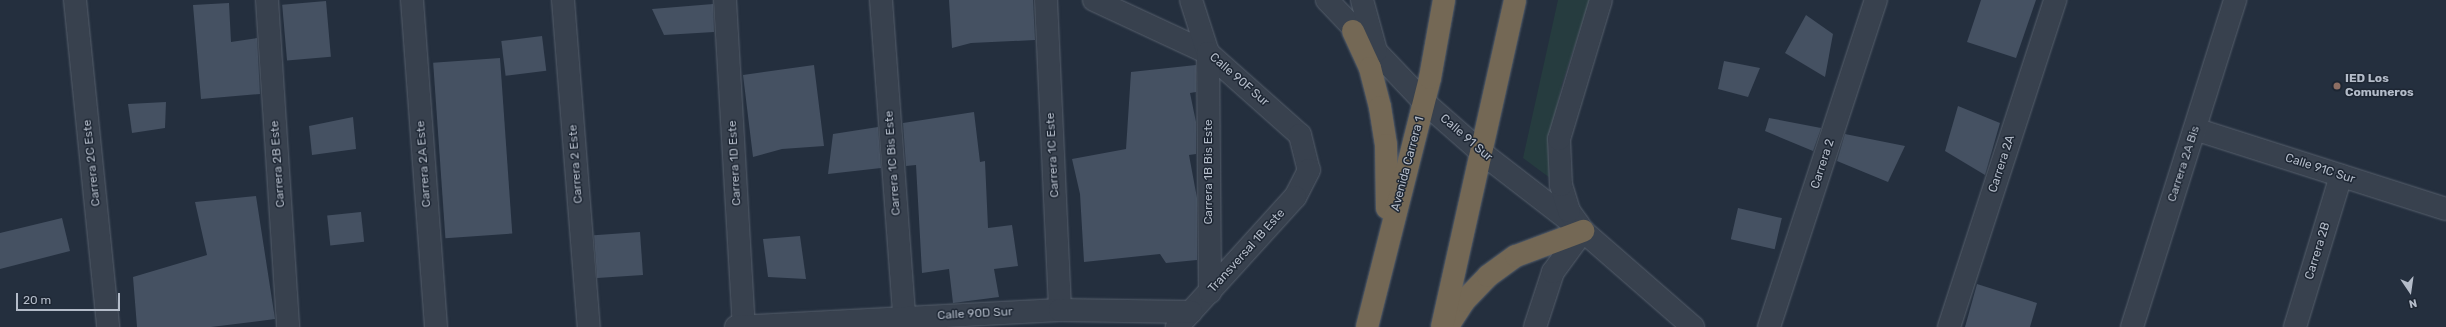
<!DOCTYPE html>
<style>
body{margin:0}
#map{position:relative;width:2446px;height:327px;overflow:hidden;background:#242f3e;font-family:Rubik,sans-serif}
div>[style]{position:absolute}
.green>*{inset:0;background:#263c3f}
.building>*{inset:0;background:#455162;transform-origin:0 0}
.roads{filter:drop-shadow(0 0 1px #565f6c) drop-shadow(0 0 1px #565f6c)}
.minor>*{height:22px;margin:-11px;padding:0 11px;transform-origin:11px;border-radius:11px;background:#38414e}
.highway>*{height:22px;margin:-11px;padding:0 11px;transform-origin:11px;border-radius:11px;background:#746855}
.dots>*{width:11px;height:11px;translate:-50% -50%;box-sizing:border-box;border:2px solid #1d2633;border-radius:50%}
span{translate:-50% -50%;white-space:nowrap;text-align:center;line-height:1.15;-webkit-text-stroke:3px #1d2633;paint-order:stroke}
.poi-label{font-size:12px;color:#b4bcc9;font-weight:700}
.left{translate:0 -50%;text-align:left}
.street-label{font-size:12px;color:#b4bcc9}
.north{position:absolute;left:2390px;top:271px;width:40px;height:40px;-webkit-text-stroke:3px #1d2633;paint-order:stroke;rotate:167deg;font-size:11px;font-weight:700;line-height:16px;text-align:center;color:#b4bcc9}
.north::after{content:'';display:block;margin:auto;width:14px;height:18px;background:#b4bcc9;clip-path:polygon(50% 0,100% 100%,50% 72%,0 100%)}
.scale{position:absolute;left:16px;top:293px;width:104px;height:18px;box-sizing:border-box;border:2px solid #b4bcc9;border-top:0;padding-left:5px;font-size:12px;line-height:14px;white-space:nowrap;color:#b4bcc9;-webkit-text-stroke:3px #1d2633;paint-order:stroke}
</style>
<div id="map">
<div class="green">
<i style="clip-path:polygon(1558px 0,1590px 0,1562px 84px,1550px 138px,1550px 178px,1523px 158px)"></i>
</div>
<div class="building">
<i style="clip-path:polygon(949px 0,1033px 0,1035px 40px,971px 43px,952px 48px)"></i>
<i style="clip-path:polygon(1981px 0,2036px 0,2016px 58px,1967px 42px)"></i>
<i style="left:326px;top:1px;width:56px;height:44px;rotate:85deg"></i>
<i style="clip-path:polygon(229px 3px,231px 42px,257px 38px,260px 94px,201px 99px,193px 5px)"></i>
<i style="clip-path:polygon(713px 4px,714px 32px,664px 35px,652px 9px)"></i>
<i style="clip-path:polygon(1806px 15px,1833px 34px,1825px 77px,1785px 53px)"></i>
<i style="left:542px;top:36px;width:35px;height:41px;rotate:83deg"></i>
<i style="left:500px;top:58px;width:176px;height:67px;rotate:86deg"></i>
<i style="clip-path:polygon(1724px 61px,1760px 68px,1748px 97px,1718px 89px)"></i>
<i style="clip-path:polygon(814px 65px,824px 146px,782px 149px,753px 157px,743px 75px)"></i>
<i style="clip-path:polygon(1196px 65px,1196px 92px,1190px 93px,1196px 122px,1196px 154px,1189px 155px,1197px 198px,1197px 260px,1166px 263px,1160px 254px,1084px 262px,1080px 194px,1072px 159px,1126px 149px,1131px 72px)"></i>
<i style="clip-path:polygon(166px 102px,165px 128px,132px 133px,128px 104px)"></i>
<i style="clip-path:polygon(1958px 106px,2000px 123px,1985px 175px,1945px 151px)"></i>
<i style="clip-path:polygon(974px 112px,980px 162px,985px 161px,988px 228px,1012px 225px,1018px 266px,994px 269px,999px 297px,953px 303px,949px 269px,922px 273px,916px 165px,906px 166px,903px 123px)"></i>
<i style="clip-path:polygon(353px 117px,356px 149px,312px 155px,309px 126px)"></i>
<i style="clip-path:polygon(1769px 118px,1821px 128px,1813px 151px,1765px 131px)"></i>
<i style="clip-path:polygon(878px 127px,881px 168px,828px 174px,833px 134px)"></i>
<i style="clip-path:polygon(1845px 134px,1905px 146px,1888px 182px,1837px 161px)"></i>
<i style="clip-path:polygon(256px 196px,275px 319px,211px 327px,137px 327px,133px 277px,207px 255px,195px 202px)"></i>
<i style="left:1738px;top:208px;width:45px;height:32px;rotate:13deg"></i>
<i style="left:361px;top:212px;width:30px;height:34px;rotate:84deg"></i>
<i style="clip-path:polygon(62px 218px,70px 251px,0 269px,0 233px)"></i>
<i style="left:640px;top:232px;width:43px;height:46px;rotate:86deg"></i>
<i style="clip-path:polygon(800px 236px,806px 279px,768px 277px,763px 239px)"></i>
<i style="clip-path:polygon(1977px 284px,2037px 303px,2030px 327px,1965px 327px)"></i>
</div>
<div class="roads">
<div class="minor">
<i style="left:75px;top:0;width:329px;rotate:84.2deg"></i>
<i style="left:267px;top:0;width:328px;rotate:86.3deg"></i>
<i style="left:412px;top:0;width:328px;rotate:85.8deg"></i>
<i style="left:563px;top:0;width:328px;rotate:85.5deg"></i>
<i style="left:725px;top:0;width:328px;rotate:86.7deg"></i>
<i style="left:881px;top:0;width:328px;rotate:85.8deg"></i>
<i style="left:1046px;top:0;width:310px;rotate:87.4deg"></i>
<i style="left:1094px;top:0;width:126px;rotate:24.9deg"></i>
<i style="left:1208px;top:53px;width:123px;rotate:41.7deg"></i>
<i style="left:1300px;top:135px;width:36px;rotate:76deg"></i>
<i style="left:1309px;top:170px;width:30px;rotate:117deg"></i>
<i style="left:1295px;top:197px;width:176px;rotate:132.2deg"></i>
<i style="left:1191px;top:0;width:56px;rotate:72.2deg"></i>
<i style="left:1208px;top:53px;width:239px;rotate:89.5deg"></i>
<i style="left:1327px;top:0;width:141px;rotate:46.4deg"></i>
<i style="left:1424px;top:102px;width:77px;rotate:41.3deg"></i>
<i style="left:1482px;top:153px;width:128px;rotate:37.7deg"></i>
<i style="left:1583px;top:231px;width:146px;rotate:41.1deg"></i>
<i style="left:1362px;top:0;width:53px;rotate:74.6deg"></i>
<i style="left:2195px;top:129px;width:263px;rotate:17.7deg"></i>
<i style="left:1579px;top:225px;width:17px;rotate:-126deg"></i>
<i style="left:1569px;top:211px;width:27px;rotate:-107deg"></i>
<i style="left:1561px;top:185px;width:46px;rotate:-92.5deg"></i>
<i style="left:1559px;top:139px;width:145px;rotate:-73.2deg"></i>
<i style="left:736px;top:327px;width:324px;rotate:-3deg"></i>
<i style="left:1060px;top:310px;width:131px;rotate:0.9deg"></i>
<i style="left:1535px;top:327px;width:58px;rotate:-71.9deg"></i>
<i style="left:1553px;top:272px;width:51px;rotate:-53.8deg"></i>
<i style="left:1769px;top:327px;width:344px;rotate:-71.9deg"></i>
<i style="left:1949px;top:327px;width:344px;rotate:-72deg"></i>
<i style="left:2132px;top:327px;width:343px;rotate:-72.5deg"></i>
<i style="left:2295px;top:327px;width:158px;rotate:-73.1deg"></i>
</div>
<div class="highway">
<i style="left:1353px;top:31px;width:41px;rotate:65.3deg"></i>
<i style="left:1370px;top:68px;width:40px;rotate:75.6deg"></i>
<i style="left:1380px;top:107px;width:38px;rotate:81deg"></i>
<i style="left:1386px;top:145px;width:63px;rotate:89.1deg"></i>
<i style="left:1448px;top:326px;width:30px;rotate:-57deg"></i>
<i style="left:1464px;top:301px;width:35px;rotate:-46deg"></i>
<i style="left:1488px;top:276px;width:34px;rotate:-36deg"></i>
<i style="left:1516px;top:256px;width:72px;rotate:-20.5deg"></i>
<i style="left:1367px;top:327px;width:257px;rotate:-75.8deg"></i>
<i style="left:1430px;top:78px;width:79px;rotate:-79.8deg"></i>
<i style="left:1442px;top:327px;width:335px;rotate:-77.4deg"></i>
</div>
</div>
<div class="dots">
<i style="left:2337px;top:86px;background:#8d6e63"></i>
</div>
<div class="poi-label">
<span class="left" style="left:2345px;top:86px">IED Los<br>Comuneros</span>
</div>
<div class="street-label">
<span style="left:1239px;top:80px;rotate:41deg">Calle 90F Sur</span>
<span style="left:1466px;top:138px;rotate:41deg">Calle 91 Sur</span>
<span style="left:1053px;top:155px;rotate:-93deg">Carrera 1C Este</span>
<span style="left:92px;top:163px;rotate:-96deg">Carrera 2C Este</span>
<span style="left:735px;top:163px;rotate:-93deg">Carrera 1D Este</span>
<span style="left:893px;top:163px;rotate:-94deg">Carrera 1C Bis Este</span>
<span style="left:278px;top:164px;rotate:-94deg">Carrera 2B Este</span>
<span style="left:424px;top:164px;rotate:-94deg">Carrera 2A Este</span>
<span style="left:576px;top:164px;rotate:-94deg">Carrera 2 Este</span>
<span style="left:1408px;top:164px;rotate:-75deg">Avenida Carrera 1</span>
<span style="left:1823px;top:164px;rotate:-72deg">Carrera 2</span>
<span style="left:2002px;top:164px;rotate:-72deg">Carrera 2A</span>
<span style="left:2184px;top:164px;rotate:-72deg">Carrera 2A Bis</span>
<span style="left:2320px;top:169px;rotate:18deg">Calle 91C Sur</span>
<span style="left:1209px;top:172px;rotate:-90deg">Carrera 1B Bis Este</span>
<span style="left:1247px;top:251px;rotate:-48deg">Transversal 1B Este</span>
<span style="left:2318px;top:251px;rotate:-73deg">Carrera 2B</span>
<span style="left:975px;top:314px;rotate:-3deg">Calle 90D Sur</span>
</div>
<div class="north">N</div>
<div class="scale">20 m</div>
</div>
